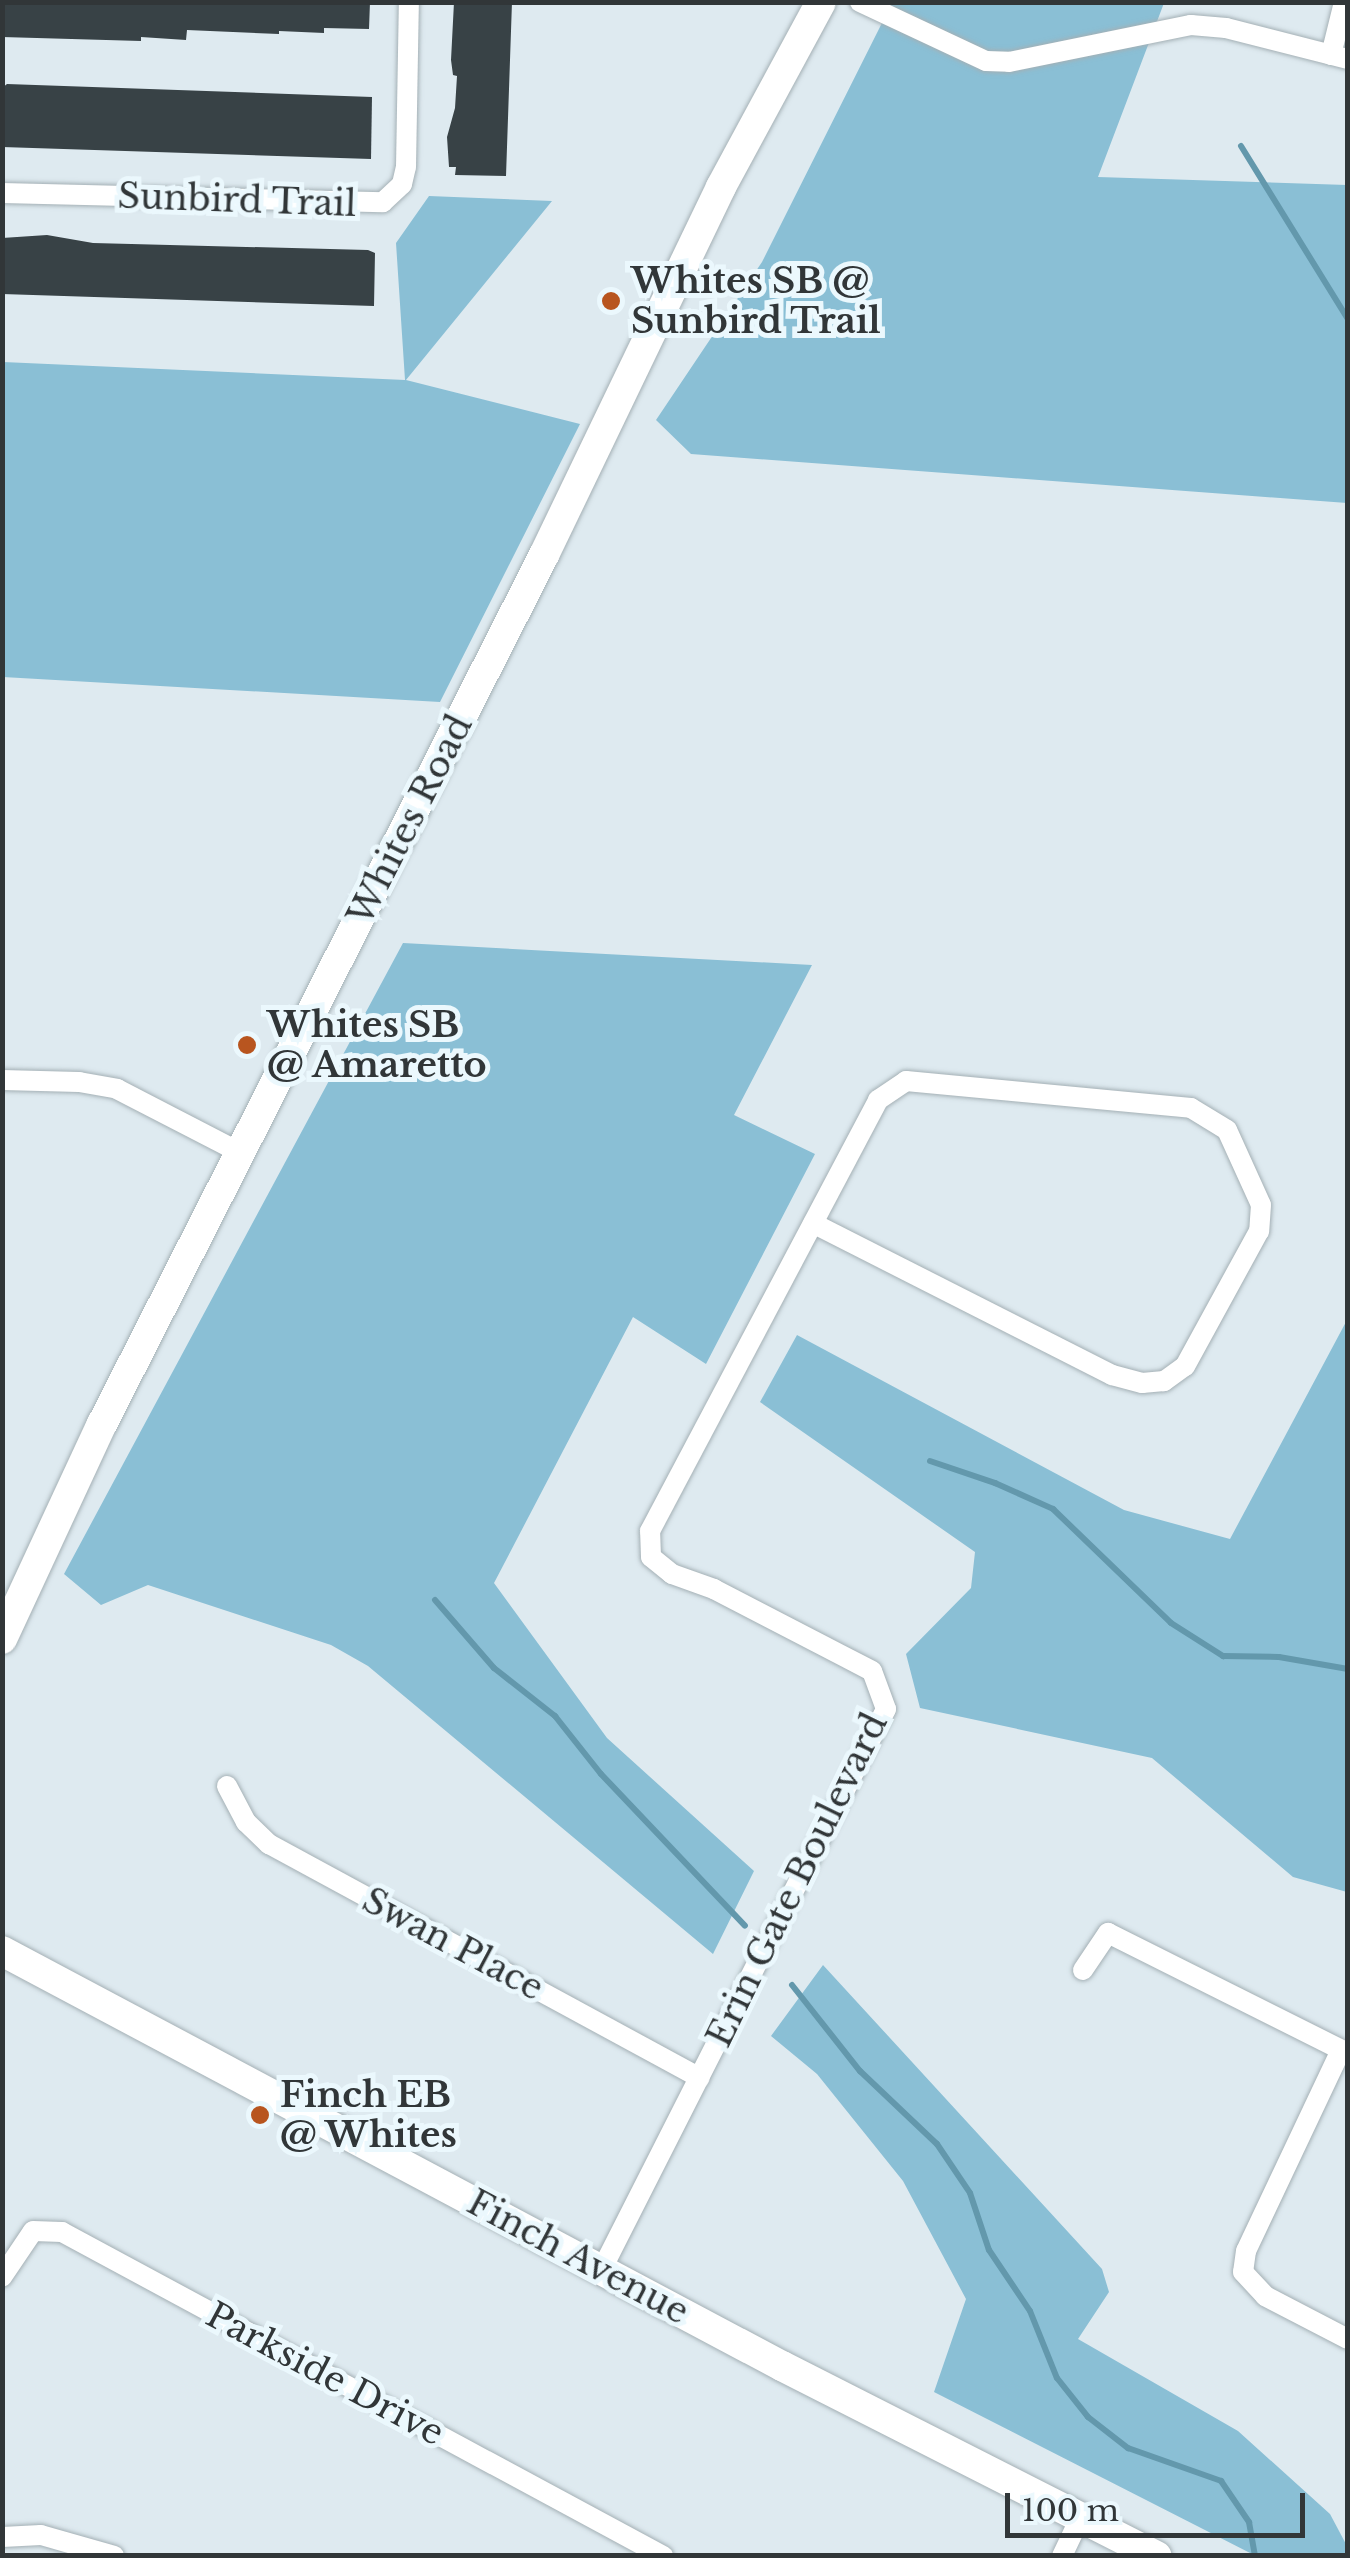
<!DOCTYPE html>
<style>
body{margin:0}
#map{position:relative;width:1350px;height:2558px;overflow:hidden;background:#deeaf0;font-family:"Libre Baskerville",serif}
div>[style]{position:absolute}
.green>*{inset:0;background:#8abfd5}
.stream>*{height:6px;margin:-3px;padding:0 3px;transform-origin:3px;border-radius:3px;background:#6398ac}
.building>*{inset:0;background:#384246}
.roads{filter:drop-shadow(0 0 2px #a4b0b5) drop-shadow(0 0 2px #a4b0b5)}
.street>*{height:20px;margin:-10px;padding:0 10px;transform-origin:10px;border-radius:10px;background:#fff}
.secondary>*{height:30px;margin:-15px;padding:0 15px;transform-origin:15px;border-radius:15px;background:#fff}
.dots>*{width:28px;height:28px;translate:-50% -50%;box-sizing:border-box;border:5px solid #ebf8fd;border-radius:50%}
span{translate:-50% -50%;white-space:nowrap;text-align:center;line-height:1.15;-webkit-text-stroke:10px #ebf8fd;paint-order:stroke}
.street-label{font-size:35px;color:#313638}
.poi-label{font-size:35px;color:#313638;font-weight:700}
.left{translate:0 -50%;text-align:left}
.frame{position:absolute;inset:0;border:5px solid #313638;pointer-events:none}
.scale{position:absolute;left:1005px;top:2493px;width:300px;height:45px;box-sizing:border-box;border:5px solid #313638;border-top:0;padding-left:12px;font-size:30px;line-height:35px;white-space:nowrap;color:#313638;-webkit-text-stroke:8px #ebf8fd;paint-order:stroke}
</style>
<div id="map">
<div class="green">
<i style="clip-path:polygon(892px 3px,1164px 3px,1098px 177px,1347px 185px,1347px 503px,691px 454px,656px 420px,762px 262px)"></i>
<i style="clip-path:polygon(429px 196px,552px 201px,406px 380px,580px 424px,440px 702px,3px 677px,3px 362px,405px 380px,396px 243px)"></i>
<i style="clip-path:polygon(403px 943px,812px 965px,734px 1115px,815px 1154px,706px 1364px,633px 1317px,494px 1583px,607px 1738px,754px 1871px,713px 1954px,368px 1666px,331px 1645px,148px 1585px,101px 1605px,64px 1574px)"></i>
<i style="clip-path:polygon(1347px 1320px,1347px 1892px,1293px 1877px,1152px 1758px,920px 1708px,906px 1654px,971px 1588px,975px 1552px,760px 1402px,797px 1335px,1124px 1510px,1230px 1539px)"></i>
<i style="clip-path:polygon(823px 1965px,1102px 2269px,1109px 2292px,1078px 2339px,1238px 2431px,1330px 2514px,1347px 2546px,1347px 2555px,1254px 2555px,934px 2392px,966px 2299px,903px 2181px,817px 2074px,771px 2036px)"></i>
</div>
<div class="stream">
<i style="left:1241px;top:146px;width:203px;rotate:58.3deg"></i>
<i style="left:930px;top:1461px;width:69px;rotate:18.7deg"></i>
<i style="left:995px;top:1483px;width:64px;rotate:24.1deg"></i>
<i style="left:1053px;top:1509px;width:164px;rotate:44deg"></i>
<i style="left:1171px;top:1623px;width:62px;rotate:32.4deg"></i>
<i style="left:1223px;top:1656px;width:56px;rotate:1deg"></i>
<i style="left:1279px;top:1657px;width:70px;rotate:9.9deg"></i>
<i style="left:435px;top:1600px;width:90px;rotate:49.1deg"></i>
<i style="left:494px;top:1668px;width:78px;rotate:38.2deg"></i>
<i style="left:555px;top:1716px;width:74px;rotate:51.6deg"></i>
<i style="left:601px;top:1774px;width:209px;rotate:46.5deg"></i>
<i style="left:792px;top:1985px;width:110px;rotate:51.7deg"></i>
<i style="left:860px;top:2071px;width:106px;rotate:43.5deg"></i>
<i style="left:937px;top:2144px;width:59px;rotate:56deg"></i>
<i style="left:970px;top:2193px;width:60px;rotate:71.6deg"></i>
<i style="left:989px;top:2250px;width:73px;rotate:56.1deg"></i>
<i style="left:1030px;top:2311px;width:72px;rotate:68.1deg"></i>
<i style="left:1057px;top:2378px;width:50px;rotate:51.5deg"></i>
<i style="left:1088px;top:2417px;width:51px;rotate:37.8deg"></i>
<i style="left:1128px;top:2448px;width:99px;rotate:19.5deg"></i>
<i style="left:1221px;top:2481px;width:50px;rotate:55.7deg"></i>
<i style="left:1249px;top:2522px;width:35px;rotate:80deg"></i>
</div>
<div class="building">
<i style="clip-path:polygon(2px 2px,370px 2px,369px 29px,324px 28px,324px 33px,279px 31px,279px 34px,187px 30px,186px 40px,141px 37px,141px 41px,2px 37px)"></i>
<i style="clip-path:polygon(454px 2px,512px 2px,506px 176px,455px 175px,456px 167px,449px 167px,447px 137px,455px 108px,457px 76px,453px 75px,451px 60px)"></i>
<i style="clip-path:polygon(7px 84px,372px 97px,371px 159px,2px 147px,2px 88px)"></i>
<i style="clip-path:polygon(47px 235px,93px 243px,368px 250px,375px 253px,374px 306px,2px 294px,2px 238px)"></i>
</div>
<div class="roads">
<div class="street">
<i style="left:860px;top:2px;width:139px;rotate:25.1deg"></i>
<i style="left:986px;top:61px;width:23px;rotate:2deg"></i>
<i style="left:1009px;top:62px;width:186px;rotate:-11.5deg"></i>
<i style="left:1191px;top:25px;width:35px;rotate:5deg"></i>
<i style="left:1226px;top:28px;width:126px;rotate:14.3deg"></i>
<i style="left:1331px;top:55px;width:55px;rotate:-76.2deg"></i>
<i style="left:2px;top:193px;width:381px;rotate:1.4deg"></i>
<i style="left:383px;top:202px;width:26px;rotate:-43deg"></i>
<i style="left:402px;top:184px;width:17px;rotate:-77deg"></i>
<i style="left:406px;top:167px;width:165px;rotate:-89deg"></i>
<i style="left:2px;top:1080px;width:77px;rotate:1.5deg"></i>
<i style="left:79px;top:1082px;width:39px;rotate:10deg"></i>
<i style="left:117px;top:1089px;width:137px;rotate:27.3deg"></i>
<i style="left:227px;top:1786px;width:41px;rotate:62.2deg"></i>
<i style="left:246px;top:1822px;width:32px;rotate:44deg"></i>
<i style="left:269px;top:1844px;width:490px;rotate:28.5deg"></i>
<i style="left:1083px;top:1970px;width:45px;rotate:-56deg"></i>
<i style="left:1108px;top:1933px;width:268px;rotate:26.6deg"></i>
<i style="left:1341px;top:2050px;width:222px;rotate:115.3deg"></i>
<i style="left:1246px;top:2251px;width:21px;rotate:98deg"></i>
<i style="left:1243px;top:2272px;width:33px;rotate:47deg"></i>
<i style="left:1265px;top:2296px;width:93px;rotate:27.4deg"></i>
<i style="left:602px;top:2269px;width:628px;rotate:-63.11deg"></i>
<i style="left:886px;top:1709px;width:40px;rotate:-110.2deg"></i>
<i style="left:872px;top:1671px;width:178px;rotate:-152.6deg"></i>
<i style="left:714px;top:1589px;width:45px;rotate:-160.3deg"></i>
<i style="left:672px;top:1574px;width:27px;rotate:-141deg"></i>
<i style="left:651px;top:1557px;width:26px;rotate:-92deg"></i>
<i style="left:650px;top:1531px;width:488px;rotate:-62.1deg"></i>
<i style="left:878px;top:1100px;width:34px;rotate:-34deg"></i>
<i style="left:906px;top:1081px;width:286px;rotate:5.4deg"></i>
<i style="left:1191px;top:1108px;width:42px;rotate:31.4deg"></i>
<i style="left:1227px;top:1130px;width:82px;rotate:65.6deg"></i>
<i style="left:1261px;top:1205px;width:26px;rotate:94deg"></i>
<i style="left:1259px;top:1231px;width:154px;rotate:118.7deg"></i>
<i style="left:1185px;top:1366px;width:26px;rotate:144deg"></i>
<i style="left:1164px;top:1381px;width:22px;rotate:175deg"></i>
<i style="left:1142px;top:1383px;width:31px;rotate:-165deg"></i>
<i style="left:1112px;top:1375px;width:335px;rotate:-153.1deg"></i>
<i style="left:2px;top:2277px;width:55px;rotate:-56deg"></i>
<i style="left:33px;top:2231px;width:29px;rotate:2deg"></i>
<i style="left:62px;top:2232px;width:683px;rotate:28.33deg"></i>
<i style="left:2px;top:2537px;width:39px;rotate:-3deg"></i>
<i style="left:41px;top:2535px;width:76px;rotate:16deg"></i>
<i style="left:1062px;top:2556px;width:44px;rotate:-64.6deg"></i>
</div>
<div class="secondary">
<i style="left:2px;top:1639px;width:237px;rotate:-65.1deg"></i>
<i style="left:102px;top:1424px;width:975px;rotate:-63.04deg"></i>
<i style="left:544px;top:555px;width:408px;rotate:-64.3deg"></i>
<i style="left:721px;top:187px;width:210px;rotate:-61.6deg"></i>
<i style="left:2px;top:1951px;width:884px;rotate:28.02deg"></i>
<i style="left:782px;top:2366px;width:420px;rotate:26.9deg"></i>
</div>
</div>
<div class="dots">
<i style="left:611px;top:301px;background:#b8551f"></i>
<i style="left:247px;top:1045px;background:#b8551f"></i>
<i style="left:260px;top:2115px;background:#b8551f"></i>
</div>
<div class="street-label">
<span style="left:237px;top:200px;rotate:2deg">Sunbird Trail</span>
<span style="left:410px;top:820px;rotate:-63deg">Whites Road</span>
<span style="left:797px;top:1880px;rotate:-64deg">Erin Gate Boulevard</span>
<span style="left:453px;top:1944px;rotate:28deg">Swan Place</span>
<span style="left:578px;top:2257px;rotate:28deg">Finch Avenue</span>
<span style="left:325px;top:2374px;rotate:28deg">Parkside Drive</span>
</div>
<div class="poi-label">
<span class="left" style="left:631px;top:301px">Whites SB @<br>Sunbird Trail</span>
<span class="left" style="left:267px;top:1045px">Whites SB<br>@ Amaretto</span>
<span class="left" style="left:280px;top:2115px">Finch EB<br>@ Whites</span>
</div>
<div class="frame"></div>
<div class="scale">100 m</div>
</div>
